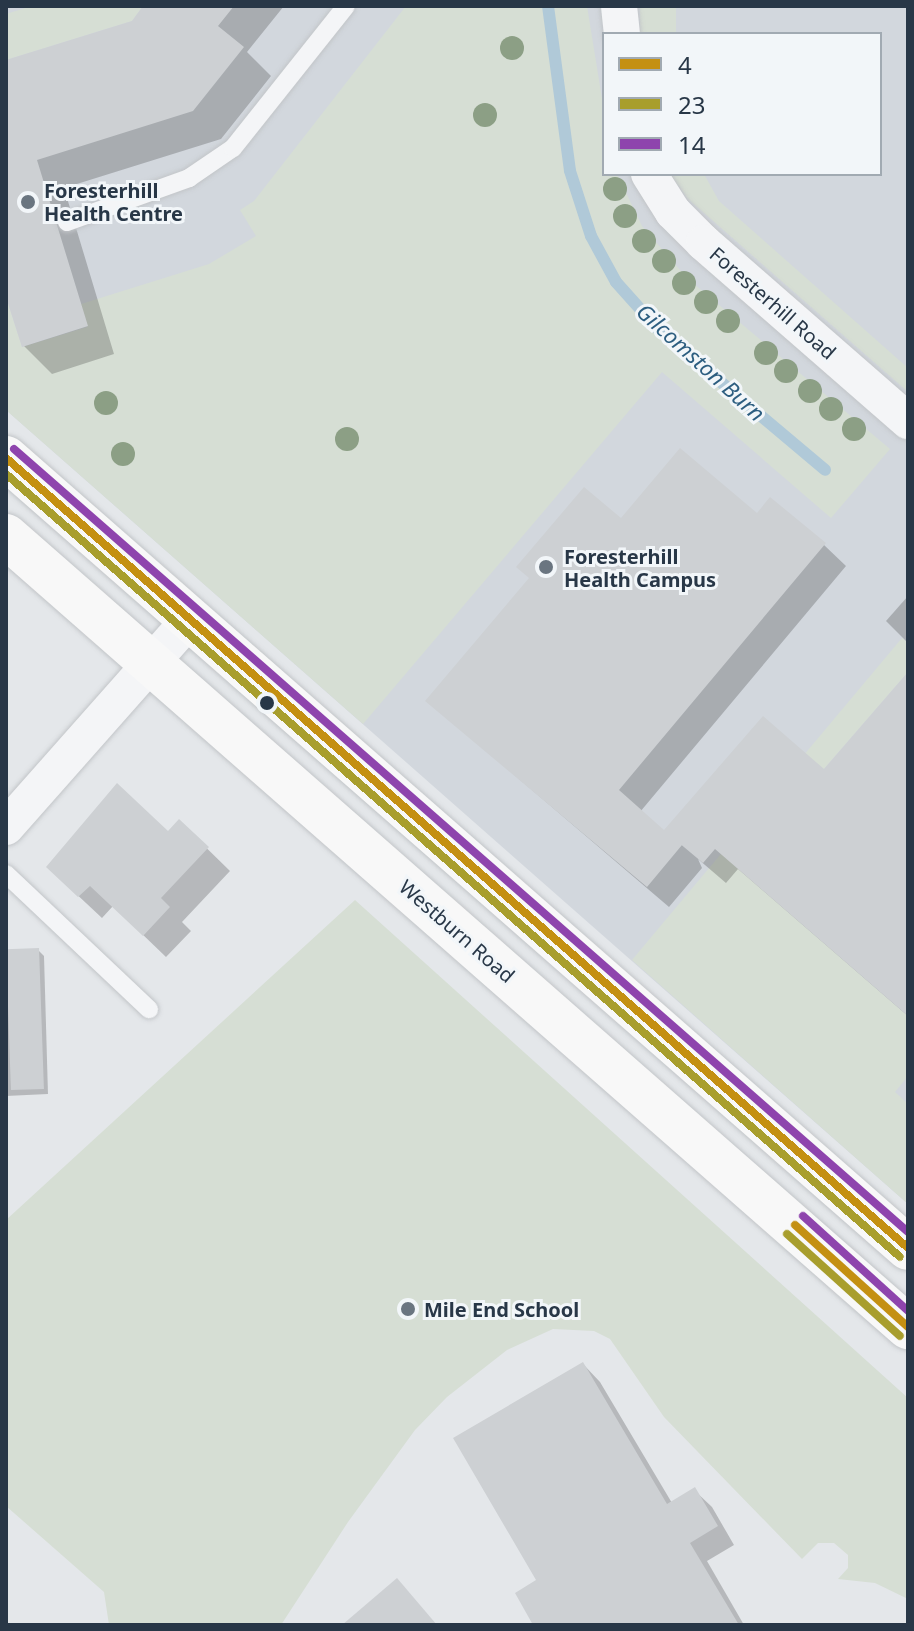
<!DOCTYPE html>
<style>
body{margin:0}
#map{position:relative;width:914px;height:1631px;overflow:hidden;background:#e4e7ea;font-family:"Noto Sans",sans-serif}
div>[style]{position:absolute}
.built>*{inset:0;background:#d2d7dd}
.green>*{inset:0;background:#d6ded4;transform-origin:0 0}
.shadow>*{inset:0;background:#0003}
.stream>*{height:12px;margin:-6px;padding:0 6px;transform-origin:6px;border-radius:6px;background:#b0c9d8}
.building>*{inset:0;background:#cdd0d3;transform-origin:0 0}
.roads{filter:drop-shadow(0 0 2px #c2c5c8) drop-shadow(0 0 2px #c2c5c8)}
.service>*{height:18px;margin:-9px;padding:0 9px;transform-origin:9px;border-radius:9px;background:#f4f5f7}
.minor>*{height:36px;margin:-18px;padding:0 18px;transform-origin:18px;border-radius:18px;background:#f4f5f7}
.primary>*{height:44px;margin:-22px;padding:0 22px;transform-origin:22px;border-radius:22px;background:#f8f8f8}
.bus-1>*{height:8px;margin:-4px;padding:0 4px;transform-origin:4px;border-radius:4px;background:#c49012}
.bus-2>*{height:8px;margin:-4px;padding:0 4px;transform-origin:4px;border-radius:4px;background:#a89e2d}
.bus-3>*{height:8px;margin:-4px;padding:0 4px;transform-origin:4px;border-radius:4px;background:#8e44ad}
.trees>*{width:24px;height:24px;margin:-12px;border-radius:50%;background:#8c9f85}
.dots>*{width:22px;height:22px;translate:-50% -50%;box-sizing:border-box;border:4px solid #f2f6f9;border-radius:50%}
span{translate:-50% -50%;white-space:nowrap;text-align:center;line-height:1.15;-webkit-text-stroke:6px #f2f6f9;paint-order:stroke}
.poi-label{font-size:20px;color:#283747;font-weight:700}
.left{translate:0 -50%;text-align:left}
.street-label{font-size:20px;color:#283747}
.water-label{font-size:22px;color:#2d5e80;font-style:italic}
.frame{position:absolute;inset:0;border:8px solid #283747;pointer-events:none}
.legend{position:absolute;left:602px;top:32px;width:280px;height:144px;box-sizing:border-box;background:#f2f6f9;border:2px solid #a1aab2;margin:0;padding:10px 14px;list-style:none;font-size:24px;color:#283747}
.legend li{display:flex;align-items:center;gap:16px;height:40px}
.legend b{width:40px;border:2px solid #a1aab2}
</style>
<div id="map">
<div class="built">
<i style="clip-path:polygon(evenodd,6px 6px,908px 6px,908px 1204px,6px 410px,6px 6px,604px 34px,880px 34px,880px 174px,604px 174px,604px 34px)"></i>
</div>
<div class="green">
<i style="clip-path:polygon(32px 6px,143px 6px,132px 21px,6px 60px,6px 14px)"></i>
<i style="clip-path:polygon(406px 6px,587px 6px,604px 111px,604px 174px,617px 174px,642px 226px,687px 278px,890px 449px,831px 518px,662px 372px,363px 724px,6px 410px,6px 297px,22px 347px,87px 327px,81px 304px,209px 264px,256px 236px,240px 210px,254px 201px)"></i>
<i style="left:640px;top:6px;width:36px;height:28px"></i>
<i style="clip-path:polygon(670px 174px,704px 174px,719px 201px,908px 368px,908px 392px,688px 199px)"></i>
<i style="clip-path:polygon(902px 638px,908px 643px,908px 672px,738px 868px,908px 1016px,908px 1076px,895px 1092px,908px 1104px,908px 1204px,632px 960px)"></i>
<i style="clip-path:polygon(355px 900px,908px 1398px,908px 1599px,875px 1583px,838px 1579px,848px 1568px,848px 1555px,834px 1543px,818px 1543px,802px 1559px,664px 1417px,610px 1339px,594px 1331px,553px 1329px,507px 1350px,447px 1397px,415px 1430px,348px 1522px,281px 1625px,109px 1625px,104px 1592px,6px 1506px,6px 1220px)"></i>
</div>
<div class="shadow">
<i style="clip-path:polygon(146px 6px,284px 6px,247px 52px,271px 76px,221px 139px,64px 188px,114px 354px,52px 374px,24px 346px,6px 290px,6px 62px,133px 23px)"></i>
<i style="clip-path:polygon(757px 516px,824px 545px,846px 566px,640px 812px,664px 833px,824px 772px,908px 675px,908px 1016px,738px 869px,726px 883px,698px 859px,702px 868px,669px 907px,428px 701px,621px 521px)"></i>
<i style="clip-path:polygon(908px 596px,908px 643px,886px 621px)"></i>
<i style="clip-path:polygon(180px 822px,230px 871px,182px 922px,191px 931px,166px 957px,113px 906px,102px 918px,71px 889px,168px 834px)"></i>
<i style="clip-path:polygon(38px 950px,44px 956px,48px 1094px,6px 1096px,6px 951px)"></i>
<i style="clip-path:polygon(583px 1364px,600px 1382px,672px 1503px,694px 1490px,712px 1507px,734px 1545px,707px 1561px,744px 1625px,536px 1625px,539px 1581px)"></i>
</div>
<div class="stream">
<i style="left:548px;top:6px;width:166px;rotate:82.4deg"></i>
<i style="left:570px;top:171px;width:68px;rotate:72.1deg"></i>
<i style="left:591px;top:236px;width:52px;rotate:61.5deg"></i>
<i style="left:616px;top:282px;width:64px;rotate:48.1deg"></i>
<i style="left:659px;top:330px;width:217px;rotate:40.1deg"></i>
</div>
<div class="building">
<i style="clip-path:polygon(143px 6px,234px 6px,218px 26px,244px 47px,193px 111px,37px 160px,88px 326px,22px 347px,6px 297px,6px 60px,132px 21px)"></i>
<i style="clip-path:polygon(680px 448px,757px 513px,770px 497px,826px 543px,619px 790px,664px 830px,763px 716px,824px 769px,908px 672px,908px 1016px,715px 849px,703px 863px,672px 837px,682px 845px,647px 887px,425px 701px,529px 578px,516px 567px,584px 487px,621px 518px)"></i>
<i style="clip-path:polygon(117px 783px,168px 831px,179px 819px,209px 847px,161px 898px,170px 907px,143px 936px,90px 886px,78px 897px,46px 867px)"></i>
<i style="left:39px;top:948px;width:141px;height:33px;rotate:88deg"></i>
<i style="clip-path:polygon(583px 1362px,667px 1504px,695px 1487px,718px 1526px,690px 1543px,739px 1625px,533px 1625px,515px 1593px,536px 1580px,453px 1438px)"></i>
<i style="clip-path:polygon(397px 1578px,437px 1625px,342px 1625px)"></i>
</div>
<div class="roads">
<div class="service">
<i style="left:67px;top:222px;width:130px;rotate:-19.8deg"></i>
<i style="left:189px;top:178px;width:53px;rotate:-34.3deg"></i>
<i style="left:233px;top:148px;width:181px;rotate:-51.5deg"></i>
<i style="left:6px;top:874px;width:197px;rotate:43.4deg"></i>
</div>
<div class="minor">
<i style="left:619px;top:6px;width:28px;rotate:84deg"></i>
<i style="left:649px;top:174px;width:45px;rotate:57.7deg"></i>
<i style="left:673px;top:212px;width:44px;rotate:45deg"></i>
<i style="left:704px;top:243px;width:271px;rotate:41.1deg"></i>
<i style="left:6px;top:827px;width:278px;rotate:-48.5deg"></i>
</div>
<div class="primary">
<i style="left:6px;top:458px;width:1199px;rotate:41.21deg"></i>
<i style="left:6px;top:536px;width:1200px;rotate:41.25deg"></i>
</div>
</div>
<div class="bus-1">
<i style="left:6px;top:458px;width:1199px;rotate:41.21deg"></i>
<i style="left:795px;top:1225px;width:152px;rotate:42.1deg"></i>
</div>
<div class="bus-2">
<i style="left:6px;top:474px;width:1188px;rotate:41.21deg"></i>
<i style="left:787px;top:1234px;width:152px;rotate:42.1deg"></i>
</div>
<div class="bus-3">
<i style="left:14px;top:449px;width:1188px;rotate:41.21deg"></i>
<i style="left:803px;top:1216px;width:142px;rotate:42.1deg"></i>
</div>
<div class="trees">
<i style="left:512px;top:48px"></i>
<i style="left:485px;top:115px"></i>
<i style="left:615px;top:189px"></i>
<i style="left:625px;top:216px"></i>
<i style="left:644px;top:241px"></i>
<i style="left:664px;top:261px"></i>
<i style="left:684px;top:283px"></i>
<i style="left:706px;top:302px"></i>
<i style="left:728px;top:321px"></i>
<i style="left:766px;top:353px"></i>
<i style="left:786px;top:371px"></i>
<i style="left:810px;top:391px"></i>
<i style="left:106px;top:403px"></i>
<i style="left:831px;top:409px"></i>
<i style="left:854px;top:429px"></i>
<i style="left:347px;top:439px"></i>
<i style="left:123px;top:454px"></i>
</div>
<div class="dots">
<i style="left:28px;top:202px;background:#6a7580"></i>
<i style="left:546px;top:567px;background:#6a7580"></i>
<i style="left:267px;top:703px;background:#283747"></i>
<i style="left:408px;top:1309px;background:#6a7580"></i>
</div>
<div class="poi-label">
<span class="left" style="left:44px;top:202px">Foresterhill<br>Health Centre</span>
<span class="left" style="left:564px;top:568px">Foresterhill<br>Health Campus</span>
<span class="left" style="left:424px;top:1309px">Mile End School</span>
</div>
<div class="street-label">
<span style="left:773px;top:303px;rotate:41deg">Foresterhill Road</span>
<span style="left:457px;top:931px;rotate:41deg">Westburn Road</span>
</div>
<div class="water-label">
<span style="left:701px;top:362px;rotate:42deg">Gilcomston Burn</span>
</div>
<div class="frame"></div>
<ul class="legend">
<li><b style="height:10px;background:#c49012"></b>4</li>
<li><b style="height:10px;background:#a89e2d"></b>23</li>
<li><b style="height:10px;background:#8e44ad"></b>14</li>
</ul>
</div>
